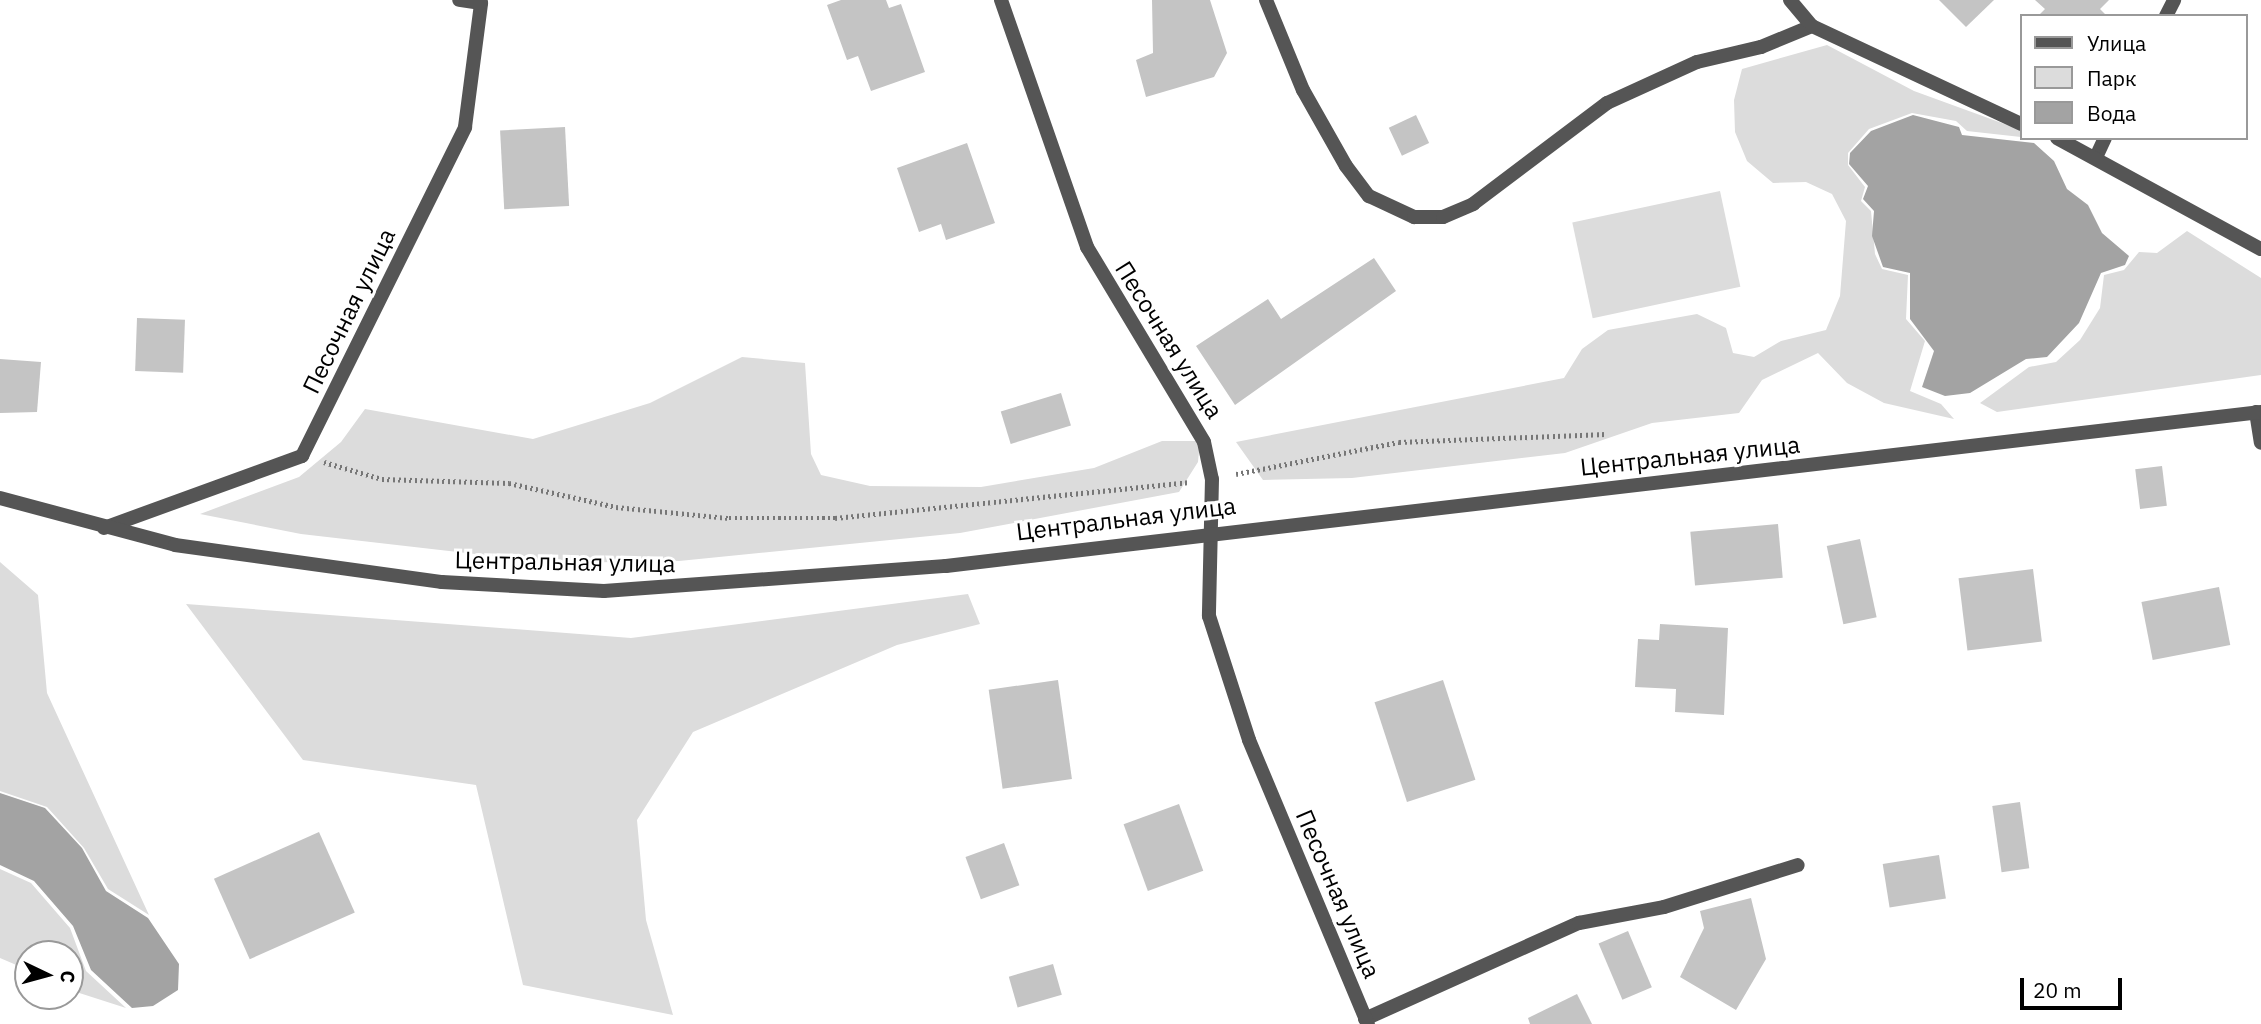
<!DOCTYPE html>
<meta charset="utf-8">
<style>
body{margin:0}
#map{position:relative;width:2261px;height:1024px;overflow:hidden;background:#fff;font-family:"IBM Plex Sans",sans-serif}
div>[style]{position:absolute}
.green>*{inset:0;background:#dcdcdc;transform-origin:0 0}
.water>*{inset:0;background:#a3a3a3}
.building>*{inset:0;background:#c4c4c4;transform-origin:0 0}
.path>*{height:4.5px;margin-top:-2.25px;transform-origin:0;background:repeating-linear-gradient(90deg,#777 0 2px,transparent 0 5.5px)}
.service>*{height:14px;margin:-7px;padding:0 7px;transform-origin:7px;border-radius:7px;background:#555}
.minor>*{height:14px;margin:-7px;padding:0 7px;transform-origin:7px;border-radius:7px;background:#555}
.tertiary>*{height:14px;margin:-7px;padding:0 7px;transform-origin:7px;border-radius:7px;background:#555}
span{translate:-50% -50%;white-space:nowrap;text-align:center;line-height:1.15;-webkit-text-stroke:6px #fff;paint-order:stroke}
.street-label{font-size:24px;color:#000}
.legend{position:absolute;left:2020px;top:14px;width:228px;height:126px;box-sizing:border-box;background:#fff;border:2px solid #999;margin:0;padding:9px 12px;list-style:none;font-size:21px;color:#000}
.legend li{display:flex;align-items:center;gap:14px;height:35px}
.legend b{width:35px;border:2px solid #999}
.north{position:absolute;left:14px;top:940px;width:70px;height:70px;box-sizing:border-box;background:#fff;border:2px solid #999;border-radius:50%;rotate:95deg;font-size:19px;font-weight:700;line-height:28px;text-align:center;color:#000}
.north::after{content:'';display:block;margin:auto;width:24px;height:32px;background:#000;clip-path:polygon(50% 0,100% 100%,50% 72%,0 100%)}
.scale{position:absolute;left:2020px;top:978px;width:102px;height:32px;box-sizing:border-box;border:4px solid #000;border-top:0;padding-left:9px;font-size:21px;line-height:24px;white-space:nowrap;color:#000;-webkit-text-stroke:5px #fff;paint-order:stroke}
</style>
<div id="map">
<div class="green">
<i style="clip-path:polygon(1827px 45px,1914px 91px,2021px 130px,2021px 137px,1967px 131px,1956px 121px,1912px 113px,1869px 129px,1848px 153px,1848px 165px,1865px 187px,1861px 201px,1871px 211px,1875px 254px,1882px 269px,1908px 275px,1906px 319px,1925px 341px,1910px 391px,1941px 404px,1954px 419px,1884px 403px,1847px 383px,1818px 353px,1762px 380px,1739px 413px,1652px 423px,1565px 453px,1352px 478px,1263px 480px,1236px 442px,1564px 378px,1582px 349px,1608px 330px,1697px 314px,1726px 328px,1733px 353px,1754px 357px,1781px 341px,1826px 330px,1840px 296px,1846px 221px,1832px 194px,1806px 182px,1773px 183px,1747px 161px,1735px 132px,1734px 100px,1742px 69px)"></i>
<i style="left:1720px;top:191px;width:98px;height:151px;rotate:78deg"></i>
<i style="clip-path:polygon(2187px 231px,2261px 278px,2261px 375px,1997px 412px,1980px 403px,2029px 367px,2056px 362px,2080px 340px,2100px 308px,2104px 275px,2124px 270px,2139px 252px,2157px 253px)"></i>
<i style="clip-path:polygon(742px 357px,805px 363px,811px 454px,821px 475px,870px 486px,981px 487px,1094px 468px,1162px 441px,1200px 441px,1198px 462px,1179px 492px,960px 533px,679px 561px,554px 563px,301px 534px,200px 514px,299px 477px,341px 442px,365px 409px,533px 439px,650px 403px)"></i>
<i style="clip-path:polygon(0 562px,38px 595px,47px 693px,149px 915px,108px 889px,84px 848px,47px 807px,0 791px)"></i>
<i style="clip-path:polygon(968px 594px,980px 624px,897px 645px,693px 732px,637px 820px,646px 920px,673px 1015px,523px 985px,476px 785px,303px 760px,186px 604px,631px 638px)"></i>
<i style="clip-path:polygon(0 869px,31px 883px,70px 928px,86px 971px,126px 1008px,70px 990px,70px 954px,28px 954px,28px 970px,0 958px)"></i>
</div>
<div class="water">
<i style="clip-path:polygon(1913px 115px,1959px 127px,1962px 135px,2034px 143px,2054px 161px,2067px 189px,2088px 205px,2102px 233px,2129px 256px,2125px 265px,2101px 273px,2079px 323px,2047px 357px,2026px 359px,1970px 393px,1945px 396px,1922px 387px,1934px 351px,1910px 319px,1910px 273px,1883px 267px,1872px 236px,1874px 211px,1863px 199px,1868px 186px,1849px 164px,1850px 153px,1871px 131px)"></i>
<i style="clip-path:polygon(0 793px,45px 808px,82px 848px,106px 891px,148px 918px,179px 964px,178px 990px,153px 1006px,132px 1008px,91px 970px,73px 926px,34px 881px,0 865px)"></i>
</div>
<div class="building">
<i style="clip-path:polygon(841px 0,886px 0,889px 8px,901px 4px,925px 72px,871px 91px,858px 56px,847px 60px,827px 5px)"></i>
<i style="clip-path:polygon(1152px 0,1210px 0,1227px 53px,1214px 77px,1146px 97px,1136px 60px,1153px 53px)"></i>
<i style="clip-path:polygon(1939px 0,1994px 0,1966px 27px)"></i>
<i style="clip-path:polygon(2035px 0,2109px 0,2100px 9px,2107px 16px,2038px 16px,2045px 9px)"></i>
<i style="left:1416px;top:115px;width:31px;height:30px;rotate:65deg"></i>
<i style="left:565px;top:127px;width:79px;height:65px;rotate:87deg"></i>
<i style="clip-path:polygon(967px 143px,995px 223px,946px 240px,941px 224px,919px 232px,897px 168px)"></i>
<i style="clip-path:polygon(1374px 258px,1396px 291px,1235px 405px,1196px 346px,1268px 299px,1281px 319px)"></i>
<i style="left:137px;top:318px;width:48px;height:53px;rotate:2deg"></i>
<i style="clip-path:polygon(0 359px,41px 362px,37px 412px,0 413px)"></i>
<i style="left:1061px;top:393px;width:34px;height:63px;rotate:73deg"></i>
<i style="left:2162px;top:466px;width:40px;height:27px;rotate:83deg"></i>
<i style="left:1778px;top:524px;width:54px;height:88px;rotate:85deg"></i>
<i style="left:1860px;top:539px;width:80px;height:34px;rotate:78deg"></i>
<i style="left:2033px;top:569px;width:73px;height:75px;rotate:83deg"></i>
<i style="left:2219px;top:587px;width:59px;height:79px;rotate:79deg"></i>
<i style="clip-path:polygon(1660px 624px,1728px 628px,1724px 715px,1675px 712px,1676px 689px,1635px 687px,1638px 639px,1659px 640px)"></i>
<i style="left:1058px;top:680px;width:100px;height:70px;rotate:82deg"></i>
<i style="left:1443px;top:680px;width:105px;height:72px;rotate:72deg"></i>
<i style="left:2020px;top:802px;width:67px;height:28px;rotate:82deg"></i>
<i style="left:1179px;top:804px;width:71px;height:59px;rotate:70deg"></i>
<i style="left:319px;top:832px;width:88px;height:115px;rotate:66deg"></i>
<i style="left:1004px;top:843px;width:45px;height:41px;rotate:70deg"></i>
<i style="left:1939px;top:855px;width:44px;height:57px;rotate:81deg"></i>
<i style="clip-path:polygon(1751px 898px,1766px 959px,1736px 1010px,1680px 977px,1704px 928px,1700px 911px)"></i>
<i style="left:1628px;top:931px;width:61px;height:32px;rotate:67deg"></i>
<i style="left:1053px;top:964px;width:32px;height:46px;rotate:74deg"></i>
<i style="clip-path:polygon(1577px 994px,1592px 1024px,1530px 1024px,1528px 1018px)"></i>
</div>
<div class="path">
<i style="left:324px;top:462px;width:60px;rotate:16.3deg"></i>
<i style="left:382px;top:479px;width:127px;rotate:1.8deg"></i>
<i style="left:509px;top:483px;width:110px;rotate:12.6deg"></i>
<i style="left:616px;top:507px;width:114px;rotate:5.6deg"></i>
<i style="left:729px;top:518px;width:106px"></i>
<i style="left:835px;top:518px;width:357px;rotate:-5.8deg"></i>
<i style="left:1236px;top:474px;width:166px;rotate:-11.1deg"></i>
<i style="left:1399px;top:442px;width:207px;rotate:-2.2deg"></i>
</div>
<div class="service">
<i style="left:1266px;top:0;width:97px;rotate:67.7deg"></i>
<i style="left:1303px;top:90px;width:87px;rotate:60.5deg"></i>
<i style="left:1346px;top:166px;width:38px;rotate:53deg"></i>
<i style="left:1369px;top:196px;width:50px;rotate:25deg"></i>
<i style="left:1414px;top:217px;width:29px"></i>
<i style="left:1443px;top:217px;width:33px;rotate:-23deg"></i>
<i style="left:1473px;top:204px;width:168px;rotate:-37deg"></i>
<i style="left:1607px;top:103px;width:99px;rotate:-24.5deg"></i>
<i style="left:1697px;top:62px;width:66px;rotate:-13.2deg"></i>
<i style="left:1761px;top:47px;width:55px;rotate:-22.4deg"></i>
<i style="left:2166px;top:16px;width:18px;rotate:-63deg"></i>
<i style="left:2097px;top:155px;width:19px;rotate:-65deg"></i>
<i style="left:1365px;top:1019px;width:235px;rotate:-24.2deg"></i>
<i style="left:1579px;top:923px;width:86px;rotate:-10.7deg"></i>
<i style="left:1664px;top:907px;width:140px;rotate:-17.4deg"></i>
</div>
<div class="minor">
<i style="left:1001px;top:0;width:262px;rotate:70.8deg"></i>
<i style="left:1087px;top:247px;width:227px;rotate:59deg"></i>
<i style="left:1204px;top:442px;width:38px;rotate:78deg"></i>
<i style="left:1212px;top:479px;width:137px;rotate:91.3deg"></i>
<i style="left:1209px;top:616px;width:130px;rotate:72.1deg"></i>
<i style="left:1249px;top:740px;width:308px;rotate:67.3deg"></i>
<i style="left:1790px;top:0;width:34px;rotate:50deg"></i>
<i style="left:1812px;top:26px;width:231px;rotate:25.1deg"></i>
<i style="left:2057px;top:138px;width:232px;rotate:28.6deg"></i>
<i style="left:2256px;top:412px;width:31px;rotate:81deg"></i>
<i style="left:104px;top:528px;width:211px;rotate:-20deg"></i>
<i style="left:302px;top:456px;width:367px;rotate:-63.6deg"></i>
<i style="left:465px;top:127px;width:125px;rotate:-82.6deg"></i>
<i style="left:481px;top:3px;width:22px;rotate:-172deg"></i>
</div>
<div class="tertiary">
<i style="left:0;top:498px;width:181px;rotate:15deg"></i>
<i style="left:175px;top:545px;width:270px;rotate:7.9deg"></i>
<i style="left:442px;top:582px;width:162px;rotate:3.2deg"></i>
<i style="left:604px;top:591px;width:343px;rotate:-4.2deg"></i>
<i style="left:946px;top:566px;width:1324px;rotate:-6.68deg"></i>
</div>
<div class="street-label">
<span style="left:349px;top:311px;rotate:-64deg">Песочная улица</span>
<span style="left:1169px;top:340px;rotate:58deg">Песочная улица</span>
<span style="left:1690px;top:456px;rotate:-6deg">Центральная улица</span>
<span style="left:1126px;top:519px;rotate:-7deg">Центральная улица</span>
<span style="left:565px;top:562px;rotate:1deg">Центральная улица</span>
<span style="left:1338px;top:894px;rotate:67deg">Песочная улица</span>
</div>
<ul class="legend">
<li><b style="height:9px;background:#555"></b>Улица</li>
<li><b style="height:19px;background:#dcdcdc"></b>Парк</li>
<li><b style="height:19px;background:#a3a3a3"></b>Вода</li>
</ul>
<div class="north">С</div>
<div class="scale">20 m</div>
</div>
